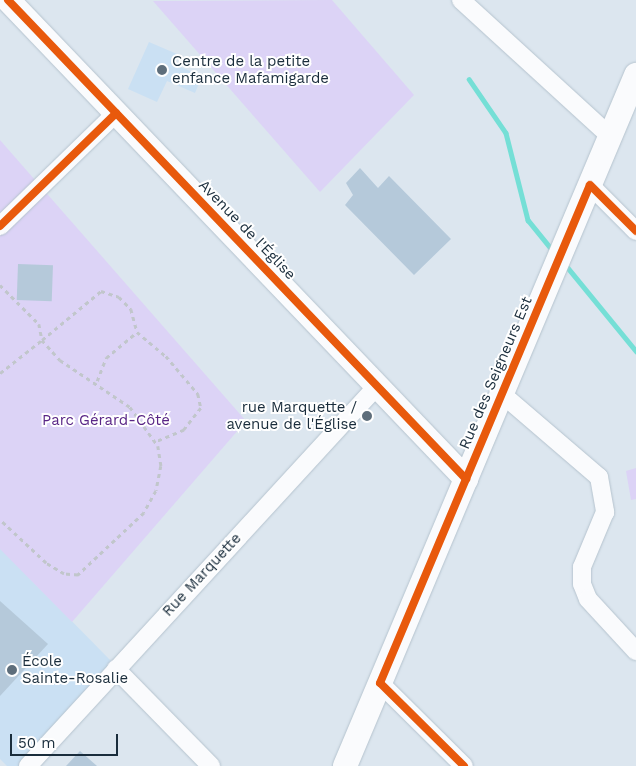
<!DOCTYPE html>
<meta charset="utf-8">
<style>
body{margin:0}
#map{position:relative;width:636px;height:766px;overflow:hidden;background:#dce6ef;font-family:"Work Sans",sans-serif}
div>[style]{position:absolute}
.built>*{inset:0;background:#cae0f3}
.green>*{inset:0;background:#dcd3f6}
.stream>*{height:4.5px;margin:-2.25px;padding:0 2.25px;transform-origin:2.25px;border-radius:2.25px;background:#75dfd6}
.building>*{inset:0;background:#b5c9da;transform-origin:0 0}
.path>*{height:2.5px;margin-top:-1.25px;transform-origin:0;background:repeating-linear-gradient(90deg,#c1c6cb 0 4px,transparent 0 8px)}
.roads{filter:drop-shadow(0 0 1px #b5c3ce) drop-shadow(0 0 1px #b5c3ce)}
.street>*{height:18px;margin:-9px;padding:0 9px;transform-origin:9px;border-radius:9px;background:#fafbfd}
.secondary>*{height:24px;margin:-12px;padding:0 12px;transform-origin:12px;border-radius:12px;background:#fafbfd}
.cycleway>*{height:8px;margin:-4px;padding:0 4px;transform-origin:4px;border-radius:4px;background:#e8590c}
.dots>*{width:14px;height:14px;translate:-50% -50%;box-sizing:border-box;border:2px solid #fff;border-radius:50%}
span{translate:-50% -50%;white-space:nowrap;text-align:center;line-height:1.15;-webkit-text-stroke:4px #fff;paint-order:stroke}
.poi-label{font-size:15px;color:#1a2d3c}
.left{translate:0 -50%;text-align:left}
.right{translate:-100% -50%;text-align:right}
.street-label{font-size:15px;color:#1a2d3c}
.park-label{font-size:15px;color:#592586}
.scale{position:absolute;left:10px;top:734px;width:108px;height:22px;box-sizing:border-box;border:2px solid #1a2d3c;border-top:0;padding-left:6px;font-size:15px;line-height:18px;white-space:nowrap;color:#1a2d3c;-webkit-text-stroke:4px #fff;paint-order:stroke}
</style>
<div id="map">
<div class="built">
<i style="clip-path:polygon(149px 42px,177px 54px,173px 64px,202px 76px,195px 93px,167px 81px,157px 102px,128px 89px)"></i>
<i style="clip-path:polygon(0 548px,113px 663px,21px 766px,7px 766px,0 759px)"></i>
</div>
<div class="green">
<i style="clip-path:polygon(332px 0,414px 95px,320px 192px,153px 1px)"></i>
<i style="clip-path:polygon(0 140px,246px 421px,72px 622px,0 549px)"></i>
<i style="clip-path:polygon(636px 468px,636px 499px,631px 500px,626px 471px)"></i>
</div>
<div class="stream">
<i style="left:469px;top:79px;width:65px;rotate:55.6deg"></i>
<i style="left:506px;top:133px;width:90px;rotate:75.8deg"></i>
<i style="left:528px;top:220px;width:41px;rotate:50.9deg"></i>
<i style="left:564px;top:263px;width:114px;rotate:50.7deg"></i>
</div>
<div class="building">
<i style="clip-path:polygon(360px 168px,378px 188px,389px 176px,451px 239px,414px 275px,345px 205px,353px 195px,346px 183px)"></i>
<i style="left:18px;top:264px;width:35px;height:36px;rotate:2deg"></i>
<i style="clip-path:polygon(0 601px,48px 644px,0 696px)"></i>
<i style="clip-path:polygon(80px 751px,97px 766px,66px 766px)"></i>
</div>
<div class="path">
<i style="left:0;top:285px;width:55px;rotate:45deg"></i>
<i style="left:39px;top:324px;width:16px;rotate:79deg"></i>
<i style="left:42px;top:340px;width:77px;rotate:-39.7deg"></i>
<i style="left:101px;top:291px;width:19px;rotate:18deg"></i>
<i style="left:119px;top:297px;width:17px;rotate:45deg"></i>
<i style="left:131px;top:309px;width:24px;rotate:75deg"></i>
<i style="left:0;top:373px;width:53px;rotate:-38.2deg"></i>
<i style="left:42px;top:340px;width:27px;rotate:48deg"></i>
<i style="left:60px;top:360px;width:84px;rotate:33.9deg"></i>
<i style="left:130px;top:407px;width:48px;rotate:54.3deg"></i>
<i style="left:158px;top:446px;width:20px;rotate:81deg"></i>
<i style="left:161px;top:466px;width:25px;rotate:101deg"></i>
<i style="left:156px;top:491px;width:25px;rotate:119deg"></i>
<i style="left:144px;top:513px;width:91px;rotate:136.8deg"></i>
<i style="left:78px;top:575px;width:14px;rotate:-176deg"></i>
<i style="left:64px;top:574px;width:21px;rotate:-149deg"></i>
<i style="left:46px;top:563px;width:63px;rotate:-136.9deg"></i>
<i style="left:97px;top:381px;width:25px;rotate:-69deg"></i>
<i style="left:106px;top:358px;width:40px;rotate:-40deg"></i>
<i style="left:137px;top:332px;width:38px;rotate:40deg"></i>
<i style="left:166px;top:356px;width:50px;rotate:49.9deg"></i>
<i style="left:198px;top:394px;width:14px;rotate:78deg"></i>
<i style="left:201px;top:408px;width:28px;rotate:128deg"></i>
<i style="left:184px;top:430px;width:30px;rotate:157deg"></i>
</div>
<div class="roads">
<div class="street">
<i style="left:461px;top:0;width:202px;rotate:42.4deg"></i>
<i style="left:590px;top:185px;width:65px;rotate:45deg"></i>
<i style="left:0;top:226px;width:162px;rotate:-44.2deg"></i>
<i style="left:502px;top:394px;width:128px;rotate:40.6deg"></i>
<i style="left:599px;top:477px;width:36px;rotate:80deg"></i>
<i style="left:605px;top:512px;width:60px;rotate:112.7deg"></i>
<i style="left:582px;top:567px;width:17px;rotate:90deg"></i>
<i style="left:582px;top:584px;width:16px;rotate:68deg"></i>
<i style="left:588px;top:599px;width:71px;rotate:47.3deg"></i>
<i style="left:116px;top:669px;width:136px;rotate:45.6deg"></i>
<i style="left:380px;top:683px;width:118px;rotate:44.7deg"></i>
<i style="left:28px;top:766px;width:517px;rotate:-47.43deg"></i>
</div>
<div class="secondary">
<i style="left:8px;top:0;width:663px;rotate:46.28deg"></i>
<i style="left:345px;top:766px;width:750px;rotate:-67.16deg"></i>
</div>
</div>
<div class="cycleway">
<i style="left:8px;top:0;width:663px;rotate:46.28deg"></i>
<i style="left:0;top:226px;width:162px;rotate:-44.2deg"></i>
<i style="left:464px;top:766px;width:118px;rotate:-135.3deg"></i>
<i style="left:380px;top:683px;width:540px;rotate:-67.14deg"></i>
<i style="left:590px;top:185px;width:65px;rotate:45deg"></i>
</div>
<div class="dots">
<i style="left:162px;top:70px;background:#5e6e7b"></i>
<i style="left:367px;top:416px;background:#5e6e7b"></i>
<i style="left:12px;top:670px;background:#5e6e7b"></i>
</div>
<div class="poi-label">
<span class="left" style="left:172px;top:70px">Centre de la petite<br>enfance Mafamigarde</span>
<span class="right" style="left:357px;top:416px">rue Marquette /<br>avenue de l'Église</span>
<span class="left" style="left:22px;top:670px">École<br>Sainte-Rosalie</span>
</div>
<div class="street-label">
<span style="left:247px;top:230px;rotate:46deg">Avenue de l'Église</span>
<span style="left:496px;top:373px;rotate:-67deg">Rue des Seigneurs Est</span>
<span style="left:202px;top:575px;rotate:-47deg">Rue Marquette</span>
</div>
<div class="park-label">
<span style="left:106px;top:421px">Parc Gérard-Côté</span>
</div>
<div class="scale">50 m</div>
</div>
